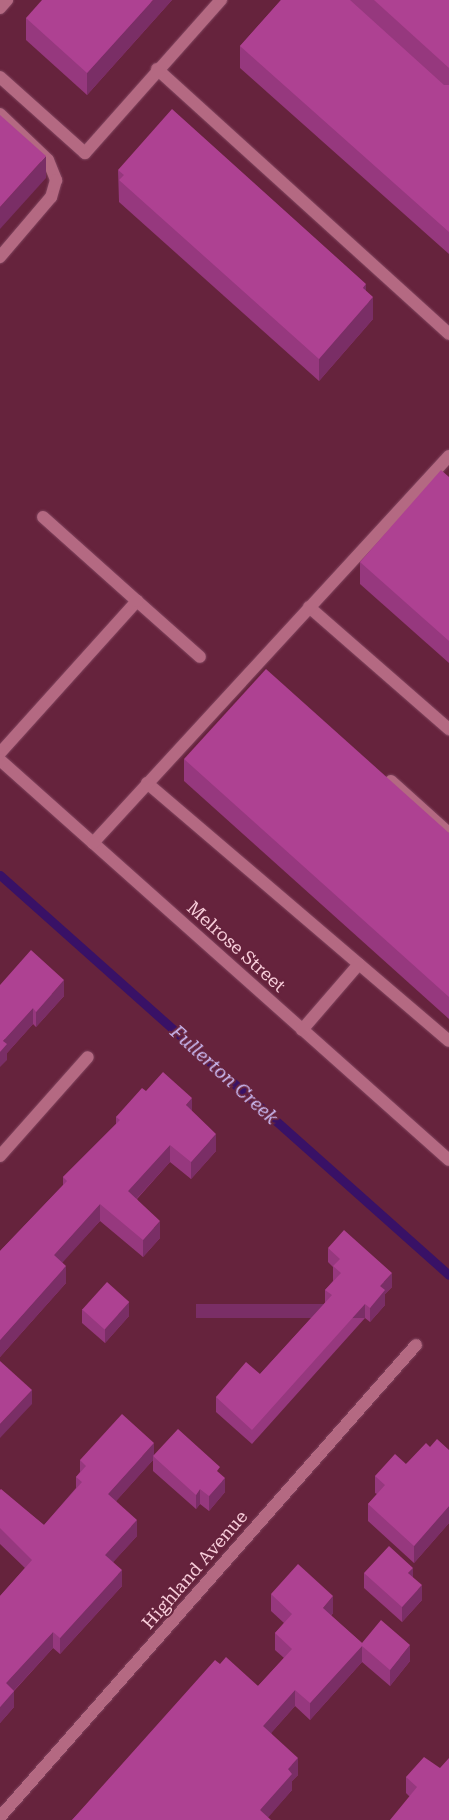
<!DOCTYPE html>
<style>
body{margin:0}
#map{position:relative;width:449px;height:1820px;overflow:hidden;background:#66233d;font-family:"Roboto Serif",serif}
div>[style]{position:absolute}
.stream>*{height:9px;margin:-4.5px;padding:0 4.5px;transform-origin:4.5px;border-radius:4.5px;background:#391166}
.roads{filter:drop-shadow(0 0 1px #80445e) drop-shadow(0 0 1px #80445e)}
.minor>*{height:12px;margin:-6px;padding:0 6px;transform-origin:6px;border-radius:6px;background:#b46982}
.wall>*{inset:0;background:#96387e}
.shaded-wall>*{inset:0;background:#7a2e66;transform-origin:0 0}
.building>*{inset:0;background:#ae4192;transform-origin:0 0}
span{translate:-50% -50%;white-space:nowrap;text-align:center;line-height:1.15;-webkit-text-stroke:4px #66233d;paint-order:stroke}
.street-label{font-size:18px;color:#f8cdda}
.water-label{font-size:19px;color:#ccbbf3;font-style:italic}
</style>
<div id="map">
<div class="stream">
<i style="left:0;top:875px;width:601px;rotate:41.7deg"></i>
</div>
<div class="roads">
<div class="minor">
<i style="left:0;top:8px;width:11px;rotate:-49deg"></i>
<i style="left:157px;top:69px;width:394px;rotate:42.2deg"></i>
<i style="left:0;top:77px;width:114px;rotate:41.8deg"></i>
<i style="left:85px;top:153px;width:205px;rotate:-48.4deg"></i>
<i style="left:0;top:114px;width:66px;rotate:43.8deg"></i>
<i style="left:48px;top:160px;width:22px;rotate:68deg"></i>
<i style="left:56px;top:180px;width:18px;rotate:106deg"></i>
<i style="left:51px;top:197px;width:79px;rotate:130.4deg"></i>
<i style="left:137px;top:601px;width:84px;rotate:41.6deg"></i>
<i style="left:309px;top:607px;width:186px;rotate:41.1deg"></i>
<i style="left:0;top:753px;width:205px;rotate:-48deg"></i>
<i style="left:137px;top:601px;width:126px;rotate:-138.2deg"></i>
<i style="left:0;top:760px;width:601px;rotate:41.7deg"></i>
<i style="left:391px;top:781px;width:78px;rotate:41.9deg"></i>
<i style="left:147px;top:783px;width:397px;rotate:40.5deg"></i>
<i style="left:93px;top:843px;width:526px;rotate:-47.39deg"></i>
<i style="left:302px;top:1030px;width:87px;rotate:-49.2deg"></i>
<i style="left:0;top:1156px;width:132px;rotate:-48.4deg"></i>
<i style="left:0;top:1817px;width:629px;rotate:-48.61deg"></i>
</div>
</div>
<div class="wall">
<i style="clip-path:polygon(172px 0,87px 95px,26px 40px,26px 18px)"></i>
<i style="clip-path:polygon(281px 0,449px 0,449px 254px,240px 68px,240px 46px)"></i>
<i style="clip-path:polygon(118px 170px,366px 291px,373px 319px,319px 381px,119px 202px)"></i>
<i style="clip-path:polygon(449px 477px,449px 663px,360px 584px,360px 562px)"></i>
<i style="clip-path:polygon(184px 759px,449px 833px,449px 1019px,184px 781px)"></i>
<i style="clip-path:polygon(0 985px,64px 996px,36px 1027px,33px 1024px,7px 1053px,7px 1060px)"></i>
<i style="clip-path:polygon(146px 1091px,192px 1112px,216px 1151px,191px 1179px,170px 1162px,137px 1199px,160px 1238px,143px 1257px,100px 1221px,62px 1262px,66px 1283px,0 1357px,0 1251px,63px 1185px,63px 1177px,116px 1124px,116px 1117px)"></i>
<i style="clip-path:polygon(328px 1248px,392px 1287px,385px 1294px,385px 1305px,370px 1322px,365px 1318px,252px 1444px,216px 1412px,216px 1397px,260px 1374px,325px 1303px,325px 1290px,333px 1281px,333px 1267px,328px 1262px)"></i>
<i style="clip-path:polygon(82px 1309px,129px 1316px,105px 1343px,82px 1323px)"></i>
<i style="clip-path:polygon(430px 1447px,449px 1450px,449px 1523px,414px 1563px,368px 1521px,368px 1504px,377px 1494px,375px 1493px,375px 1476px,406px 1464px)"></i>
<i style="clip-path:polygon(154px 1455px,220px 1474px,225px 1492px,209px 1511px,200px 1504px,196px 1509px,153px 1471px,153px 1460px,116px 1501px,137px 1536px,113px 1562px,122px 1586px,60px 1654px,53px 1648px,14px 1691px,14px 1707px,0 1723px,0 1596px,25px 1568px,0 1544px,0 1490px,44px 1525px,76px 1488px,76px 1477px,80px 1472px,80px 1460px)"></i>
<i style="clip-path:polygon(364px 1573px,413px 1578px,422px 1600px,402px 1622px,364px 1588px)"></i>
<i style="clip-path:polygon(271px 1594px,333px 1613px,331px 1616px,362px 1643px,410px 1661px,390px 1686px,362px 1662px,310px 1720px,295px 1706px,271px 1733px,298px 1775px,292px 1781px,292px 1790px,268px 1817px,72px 1820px,220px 1664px,258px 1686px,284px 1658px,275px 1650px,275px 1633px,284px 1623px,271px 1611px)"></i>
<i style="clip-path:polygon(440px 1768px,449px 1820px,409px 1796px,406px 1793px,406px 1777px)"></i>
</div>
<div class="shaded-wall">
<i style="clip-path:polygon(153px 0,172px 0,87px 95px,87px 73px)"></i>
<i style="clip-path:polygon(46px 156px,46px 178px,0 229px,0 207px)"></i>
<i style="clip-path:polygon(366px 284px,366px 305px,373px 297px,373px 319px,319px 381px,319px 359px,363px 288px)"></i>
<i style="clip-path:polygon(64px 980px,64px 996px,36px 1027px,36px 1012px)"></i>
<i style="clip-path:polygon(33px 1008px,33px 1024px,7px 1053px,7px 1060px,0 1067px,0 1052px,3px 1041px)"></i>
<i style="clip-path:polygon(192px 1098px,192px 1115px,186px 1105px)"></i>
<i style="clip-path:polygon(216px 1134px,216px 1151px,191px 1179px,191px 1162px)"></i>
<i style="clip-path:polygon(170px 1145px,170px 1162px,128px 1208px,128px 1191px)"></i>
<i style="clip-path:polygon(100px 1204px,100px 1221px,54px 1272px,54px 1255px)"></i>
<i style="clip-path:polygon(160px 1221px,160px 1238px,143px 1257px,143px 1240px)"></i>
<i style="clip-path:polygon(66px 1266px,66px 1283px,0 1357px,0 1340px)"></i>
<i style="clip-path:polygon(392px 1273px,392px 1287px,385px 1294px,385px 1305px,370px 1322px,370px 1308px,380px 1286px)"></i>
<i style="clip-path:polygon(129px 1302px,129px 1316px,105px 1343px,105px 1329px)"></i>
<i style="left:365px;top:1304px;width:14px;height:169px;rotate:90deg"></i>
<i style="clip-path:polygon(32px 1390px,32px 1404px,0 1438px,0 1424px)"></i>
<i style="clip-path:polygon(154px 1443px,154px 1457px,153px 1456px,153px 1460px,108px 1510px,108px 1494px)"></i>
<i style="clip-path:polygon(225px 1478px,225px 1492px,209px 1511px,209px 1496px)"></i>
<i style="clip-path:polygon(200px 1489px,200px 1504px,196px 1509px,196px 1495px)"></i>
<i style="clip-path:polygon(449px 1506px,449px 1523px,414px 1563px,414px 1546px)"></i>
<i style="clip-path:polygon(137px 1520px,137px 1536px,105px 1571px,105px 1555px)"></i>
<i style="clip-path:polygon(413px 1568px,413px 1582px,408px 1573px)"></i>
<i style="clip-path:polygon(122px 1570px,122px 1586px,60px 1654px,60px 1638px)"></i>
<i style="clip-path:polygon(422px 1585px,422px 1600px,402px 1622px,402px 1607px)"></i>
<i style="clip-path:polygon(333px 1596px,333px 1613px,323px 1625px,323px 1608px)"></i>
<i style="clip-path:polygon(53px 1632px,53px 1648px,6px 1699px,6px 1683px)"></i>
<i style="clip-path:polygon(410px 1645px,410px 1661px,390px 1686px,390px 1670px)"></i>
<i style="clip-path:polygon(362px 1646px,362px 1662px,310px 1720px,310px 1703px)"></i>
<i style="clip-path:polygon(295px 1690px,295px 1706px,263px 1742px,263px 1726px)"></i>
<i style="clip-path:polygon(14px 1691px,14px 1707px,0 1723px,0 1707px)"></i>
<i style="clip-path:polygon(298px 1758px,298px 1775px,292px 1781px,292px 1790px,266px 1820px,260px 1810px,288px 1769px)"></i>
</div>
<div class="building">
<i style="clip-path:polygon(42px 0,153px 0,87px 73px,26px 18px)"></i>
<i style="clip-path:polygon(281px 0,350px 0,444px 85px,449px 85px,449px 232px,240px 46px)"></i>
<i style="clip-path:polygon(374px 0,449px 0,449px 68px)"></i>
<i style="clip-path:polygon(172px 109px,366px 284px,363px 288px,373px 297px,319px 359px,119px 180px,124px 175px,118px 170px)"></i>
<i style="clip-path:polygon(0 115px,46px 156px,0 207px)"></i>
<i style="clip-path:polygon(441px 470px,449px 477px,449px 641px,360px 562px)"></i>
<i style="clip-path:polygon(266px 669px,449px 833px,449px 997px,184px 759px)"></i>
<i style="clip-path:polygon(31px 950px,64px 980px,36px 1012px,33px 1008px,3px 1041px,7px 1044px,0 1052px,0 985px)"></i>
<i style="clip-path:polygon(163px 1072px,192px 1098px,186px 1105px,216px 1134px,191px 1162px,170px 1145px,128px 1191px,160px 1221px,143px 1240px,100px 1204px,54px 1255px,66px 1266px,0 1340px,0 1251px,67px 1181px,63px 1177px,120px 1120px,116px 1117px,142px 1088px,146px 1091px)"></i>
<i style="clip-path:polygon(344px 1230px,392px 1273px,380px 1286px,385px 1290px,370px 1308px,365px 1304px,252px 1430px,216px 1397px,246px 1362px,260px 1374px,332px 1295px,325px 1290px,341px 1273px,333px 1266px,340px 1259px,328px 1248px)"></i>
<i style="left:107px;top:1282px;width:30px;height:37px;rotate:42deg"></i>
<i style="clip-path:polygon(0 1361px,32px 1390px,0 1424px)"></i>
<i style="clip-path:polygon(122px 1414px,154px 1443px,108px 1494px,137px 1520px,105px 1555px,122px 1570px,60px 1638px,53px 1632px,6px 1683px,14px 1691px,0 1707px,0 1596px,32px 1560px,0 1528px,0 1490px,1px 1489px,44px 1525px,82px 1482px,76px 1477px,86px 1466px,80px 1460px)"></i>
<i style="clip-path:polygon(178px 1429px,220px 1467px,217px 1471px,225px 1478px,209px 1496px,200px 1489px,196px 1495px,153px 1456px)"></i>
<i style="clip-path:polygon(437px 1439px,449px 1450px,449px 1506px,414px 1546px,368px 1504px,385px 1485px,375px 1476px,395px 1454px,406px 1464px,426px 1443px,430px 1447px)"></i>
<i style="clip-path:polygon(389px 1546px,413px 1568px,408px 1573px,422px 1585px,402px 1607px,364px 1573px)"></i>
<i style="clip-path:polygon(298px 1564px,333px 1596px,323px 1608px,362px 1643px,381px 1620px,410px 1645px,390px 1670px,362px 1646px,310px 1703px,295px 1690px,263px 1726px,298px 1758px,288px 1769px,292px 1774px,260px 1810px,271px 1820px,72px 1820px,215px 1660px,220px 1664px,226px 1657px,258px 1686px,292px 1649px,275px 1633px,292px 1614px,271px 1594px)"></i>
<i style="clip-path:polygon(424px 1757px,440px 1768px,449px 1758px,449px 1820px,390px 1820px,417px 1787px,406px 1777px)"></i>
</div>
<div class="street-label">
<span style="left:236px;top:947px;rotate:42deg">Melrose Street</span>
<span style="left:195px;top:1570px;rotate:-49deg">Highland Avenue</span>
</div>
<div class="water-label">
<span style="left:224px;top:1075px;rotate:42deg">Fullerton Creek</span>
</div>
</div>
